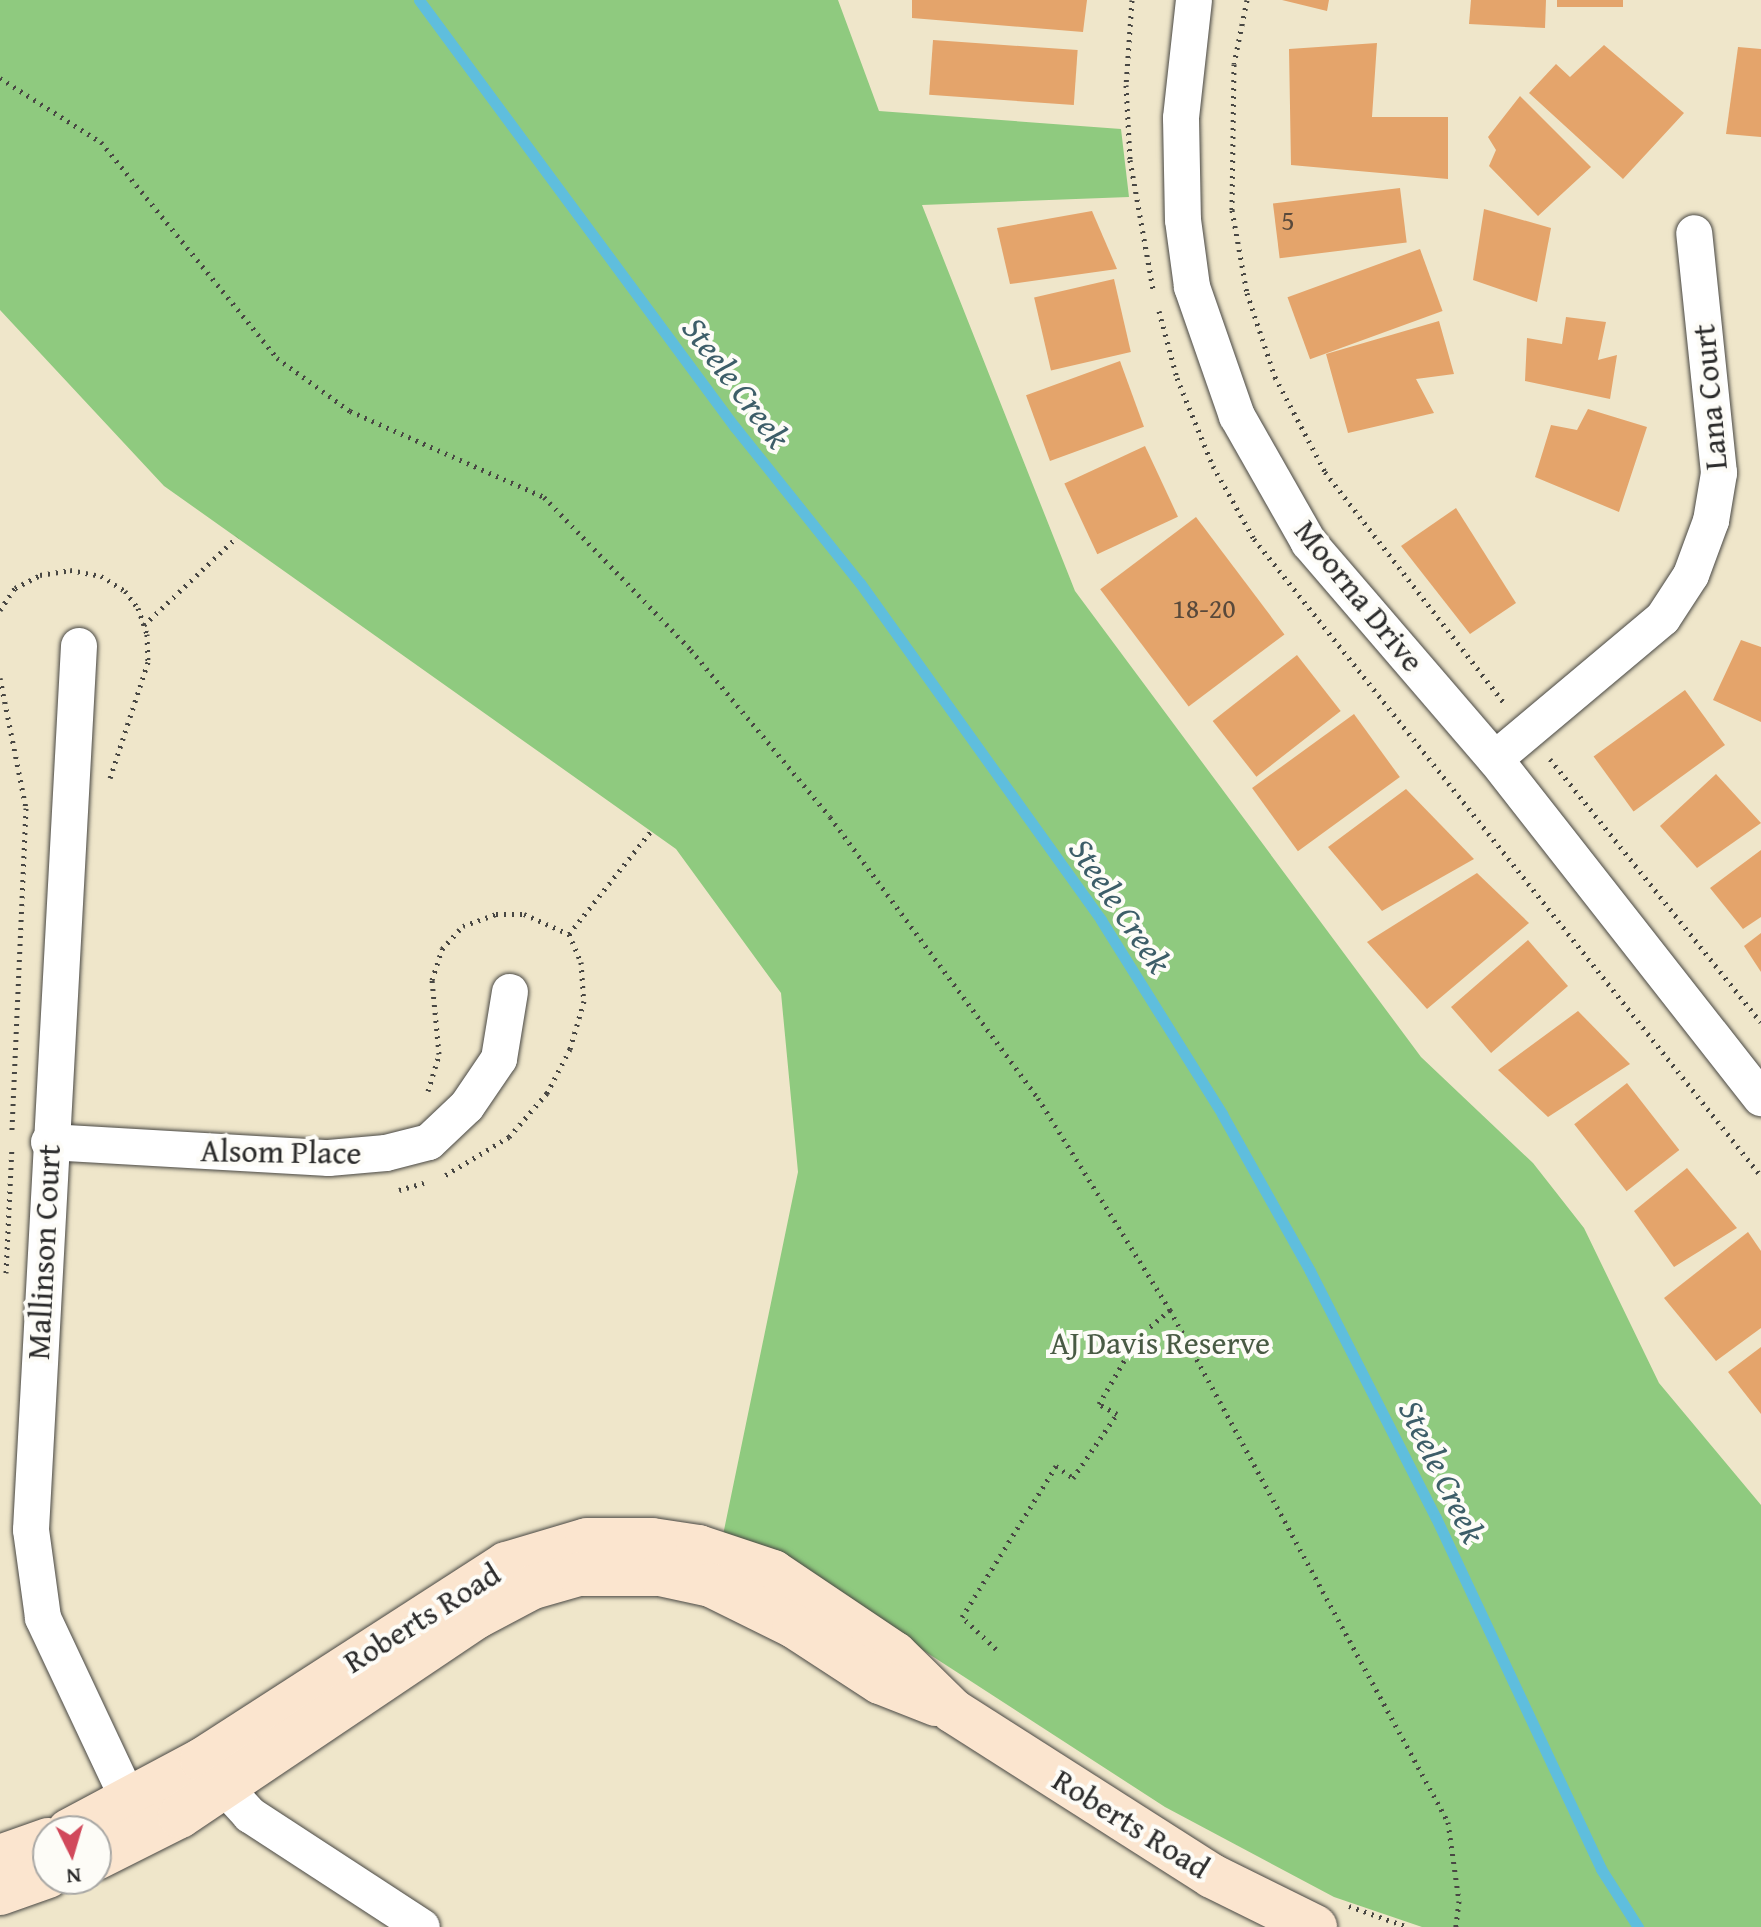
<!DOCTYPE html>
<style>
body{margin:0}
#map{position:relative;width:1761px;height:1927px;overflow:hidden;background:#efe6ca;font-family:"Gentium Book Plus",serif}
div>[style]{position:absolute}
.green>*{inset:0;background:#8fca7f}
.stream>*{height:11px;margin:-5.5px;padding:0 5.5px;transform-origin:5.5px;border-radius:5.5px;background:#5fbedd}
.building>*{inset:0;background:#e4a46b;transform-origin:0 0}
.path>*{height:5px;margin-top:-2.5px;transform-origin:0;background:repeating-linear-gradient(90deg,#484743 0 2px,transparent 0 8px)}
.roads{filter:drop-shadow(0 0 2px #484743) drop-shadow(0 0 2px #484743)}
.street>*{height:36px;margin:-18px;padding:0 18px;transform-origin:18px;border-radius:18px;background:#fff}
.secondary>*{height:44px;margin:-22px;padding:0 22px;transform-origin:22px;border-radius:22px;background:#fbe5cf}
span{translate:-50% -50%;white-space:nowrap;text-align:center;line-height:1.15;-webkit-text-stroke:8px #fdfcf7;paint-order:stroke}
.number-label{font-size:28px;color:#59493b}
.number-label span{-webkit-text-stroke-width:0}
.street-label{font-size:32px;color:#2b2b2b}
.park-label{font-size:32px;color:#495b44}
.water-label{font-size:34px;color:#3d5e69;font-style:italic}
.north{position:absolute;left:32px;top:1815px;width:80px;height:80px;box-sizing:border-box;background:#fdfcf7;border:2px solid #a9a8a5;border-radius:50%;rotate:175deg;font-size:22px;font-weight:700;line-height:32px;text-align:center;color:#2b2b2b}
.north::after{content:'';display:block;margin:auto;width:28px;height:36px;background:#d1495b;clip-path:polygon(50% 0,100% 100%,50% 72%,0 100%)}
</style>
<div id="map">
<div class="green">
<i style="clip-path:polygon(0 0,838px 0,879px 111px,1121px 129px,1129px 197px,922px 205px,1075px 591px,1421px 1057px,1533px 1163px,1584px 1228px,1659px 1383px,1761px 1505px,1761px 1927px,1422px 1927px,1334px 1897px,1165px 1807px,790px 1564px,723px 1535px,798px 1172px,781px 993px,676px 849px,164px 486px,0 310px)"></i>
</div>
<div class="stream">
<i style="left:419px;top:0;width:530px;rotate:53.52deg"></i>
<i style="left:734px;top:426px;width:201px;rotate:51.3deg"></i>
<i style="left:860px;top:583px;width:414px;rotate:54.4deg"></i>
<i style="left:1101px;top:920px;width:229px;rotate:58deg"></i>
<i style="left:1222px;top:1114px;width:180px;rotate:60.7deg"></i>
<i style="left:1310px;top:1271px;width:277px;rotate:63deg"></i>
<i style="left:1436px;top:1518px;width:388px;rotate:64.8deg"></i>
<i style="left:1601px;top:1869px;width:69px;rotate:57.5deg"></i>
</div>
<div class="building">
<i style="clip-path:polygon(912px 0,1087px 0,1083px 32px,912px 18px)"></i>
<i style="clip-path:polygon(1282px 0,1329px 0,1327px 11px)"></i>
<i style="clip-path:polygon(1471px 0,1546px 0,1545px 28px,1469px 24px)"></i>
<i style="left:1557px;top:0;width:66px;height:7px"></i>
<i style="left:933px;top:40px;width:145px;height:55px;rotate:4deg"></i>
<i style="clip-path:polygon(1377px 43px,1372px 117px,1448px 117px,1448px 179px,1291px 165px,1289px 49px)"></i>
<i style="clip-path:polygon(1604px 45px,1684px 113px,1623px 179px,1529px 93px,1556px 64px,1570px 77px)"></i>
<i style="clip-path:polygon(1738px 47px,1761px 49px,1761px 137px,1726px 134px)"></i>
<i style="clip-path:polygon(1520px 96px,1591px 167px,1538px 216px,1489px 166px,1496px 150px,1488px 137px)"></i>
<i style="left:1400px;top:188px;width:55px;height:128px;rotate:83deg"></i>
<i style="clip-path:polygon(1484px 209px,1551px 228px,1537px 302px,1473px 280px)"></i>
<i style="clip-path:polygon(1092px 211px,1117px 269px,1010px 284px,997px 228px)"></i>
<i style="left:1420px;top:249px;width:66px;height:141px;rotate:70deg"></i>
<i style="left:1114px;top:279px;width:75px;height:82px;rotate:77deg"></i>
<i style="clip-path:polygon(1566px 317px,1606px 322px,1598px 360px,1617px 355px,1610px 399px,1525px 381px,1527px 338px,1562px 344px)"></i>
<i style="clip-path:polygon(1439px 321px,1454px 374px,1416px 379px,1434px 413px,1348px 433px,1326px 354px)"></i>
<i style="left:1120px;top:361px;width:70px;height:100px;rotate:70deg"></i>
<i style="clip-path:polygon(1588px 409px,1647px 427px,1619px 512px,1535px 477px,1551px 425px,1577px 430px)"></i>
<i style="left:1145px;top:446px;width:78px;height:89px;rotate:65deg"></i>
<i style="clip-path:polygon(1456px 508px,1516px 603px,1470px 634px,1401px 546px)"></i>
<i style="left:1196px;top:517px;width:147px;height:120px;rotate:53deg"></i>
<i style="clip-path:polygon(1741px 640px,1761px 647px,1761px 722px,1713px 700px)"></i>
<i style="left:1297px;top:655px;width:71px;height:107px;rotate:52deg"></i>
<i style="left:1685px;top:690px;width:68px;height:113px;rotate:54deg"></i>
<i style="left:1354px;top:714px;width:78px;height:126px;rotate:54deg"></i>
<i style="clip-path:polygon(1716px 774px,1761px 823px,1697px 868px,1660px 826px)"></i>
<i style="clip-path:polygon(1406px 789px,1474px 859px,1382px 911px,1328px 847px)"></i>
<i style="clip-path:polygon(1761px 850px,1761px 917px,1743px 929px,1710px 888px)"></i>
<i style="clip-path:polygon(1477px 873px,1529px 923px,1427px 1009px,1367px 942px)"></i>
<i style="clip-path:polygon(1761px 933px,1761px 972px,1744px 946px)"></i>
<i style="left:1528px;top:940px;width:61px;height:102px;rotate:49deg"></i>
<i style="clip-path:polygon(1578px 1011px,1630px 1064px,1548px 1117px,1498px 1070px)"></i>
<i style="left:1627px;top:1083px;width:85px;height:67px;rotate:52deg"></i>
<i style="clip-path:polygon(1687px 1168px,1737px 1228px,1674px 1267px,1634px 1211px)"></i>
<i style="clip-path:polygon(1748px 1232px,1761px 1251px,1761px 1328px,1716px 1361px,1664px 1298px)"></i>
<i style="clip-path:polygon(1761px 1347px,1761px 1414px,1728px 1372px)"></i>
</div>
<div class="path">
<i style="left:1132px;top:0;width:85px;rotate:94deg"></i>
<i style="left:1126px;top:85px;width:75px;rotate:86.9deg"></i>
<i style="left:1130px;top:160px;width:131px;rotate:79.9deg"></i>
<i style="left:1247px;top:0;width:65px;rotate:101.5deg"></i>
<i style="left:1234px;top:64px;width:146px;rotate:90.8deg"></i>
<i style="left:1232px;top:210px;width:84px;rotate:79.8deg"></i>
<i style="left:1247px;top:293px;width:89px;rotate:71.6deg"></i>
<i style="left:1275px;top:377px;width:107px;rotate:62.2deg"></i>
<i style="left:1325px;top:472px;width:295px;rotate:52.2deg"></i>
<i style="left:0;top:78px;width:120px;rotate:32.4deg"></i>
<i style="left:101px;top:142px;width:279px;rotate:50.8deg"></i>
<i style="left:277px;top:358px;width:90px;rotate:36deg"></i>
<i style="left:350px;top:411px;width:212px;rotate:23.9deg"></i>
<i style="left:544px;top:497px;width:212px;rotate:46.1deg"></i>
<i style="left:691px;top:650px;width:217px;rotate:50.2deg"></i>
<i style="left:830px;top:817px;width:350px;rotate:53.5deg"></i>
<i style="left:1038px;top:1098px;width:250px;rotate:58.1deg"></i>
<i style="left:1170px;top:1310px;width:583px;rotate:61.5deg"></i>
<i style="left:1448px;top:1822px;width:80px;rotate:82.1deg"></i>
<i style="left:1459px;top:1901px;width:26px;rotate:97deg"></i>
<i style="left:1159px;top:311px;width:69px;rotate:75deg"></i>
<i style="left:1177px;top:378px;width:95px;rotate:67.8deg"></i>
<i style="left:1213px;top:466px;width:84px;rotate:60.7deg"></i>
<i style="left:1254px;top:539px;width:814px;rotate:51.48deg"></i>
<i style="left:0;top:610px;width:27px;rotate:-56deg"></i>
<i style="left:15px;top:588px;width:28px;rotate:-27deg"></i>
<i style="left:40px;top:575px;width:30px;rotate:-9deg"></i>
<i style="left:70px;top:570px;width:32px;rotate:11deg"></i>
<i style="left:101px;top:576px;width:28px;rotate:32deg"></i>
<i style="left:125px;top:591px;width:21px;rotate:53deg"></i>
<i style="left:138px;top:608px;width:28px;rotate:71deg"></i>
<i style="left:147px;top:634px;width:28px;rotate:88deg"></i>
<i style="left:148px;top:662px;width:122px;rotate:108.1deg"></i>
<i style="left:144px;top:625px;width:128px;rotate:-43.4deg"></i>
<i style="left:0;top:678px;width:133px;rotate:78.7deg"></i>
<i style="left:26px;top:808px;width:326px;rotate:92.5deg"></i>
<i style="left:1550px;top:759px;width:337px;rotate:51.3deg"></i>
<i style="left:569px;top:934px;width:132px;rotate:-51.5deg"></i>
<i style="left:428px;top:1091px;width:39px;rotate:-73deg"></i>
<i style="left:439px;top:1054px;width:74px;rotate:-95.4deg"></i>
<i style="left:432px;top:980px;width:33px;rotate:-72deg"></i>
<i style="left:442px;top:949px;width:31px;rotate:-48deg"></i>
<i style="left:463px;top:926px;width:35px;rotate:-20deg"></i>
<i style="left:496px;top:914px;width:28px"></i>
<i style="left:524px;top:914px;width:49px;rotate:24deg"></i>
<i style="left:569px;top:934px;width:30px;rotate:67deg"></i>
<i style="left:581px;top:962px;width:39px;rotate:86deg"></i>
<i style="left:584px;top:1001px;width:50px;rotate:106.3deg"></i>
<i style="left:570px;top:1049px;width:50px;rotate:117.6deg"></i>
<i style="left:547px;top:1093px;width:58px;rotate:130.8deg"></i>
<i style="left:509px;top:1137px;width:76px;rotate:149deg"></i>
<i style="left:399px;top:1190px;width:26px;rotate:-16deg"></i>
<i style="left:6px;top:1273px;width:125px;rotate:-87.3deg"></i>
<i style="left:996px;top:1649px;width:47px;rotate:-136.7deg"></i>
<i style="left:962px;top:1617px;width:178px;rotate:-58.1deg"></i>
<i style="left:1056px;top:1466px;width:21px;rotate:35deg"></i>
<i style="left:1073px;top:1478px;width:78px;rotate:-55.5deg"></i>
<i style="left:1117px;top:1414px;width:21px;rotate:-151deg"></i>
<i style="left:1099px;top:1404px;width:78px;rotate:-59.8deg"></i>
<i style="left:1138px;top:1337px;width:42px;rotate:-40.2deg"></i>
<i style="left:1349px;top:1906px;width:63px;rotate:19.6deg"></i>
</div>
<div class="roads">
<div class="street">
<i style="left:1194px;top:0;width:119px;rotate:96.3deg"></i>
<i style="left:1181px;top:118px;width:102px;rotate:88.9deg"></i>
<i style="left:1183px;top:220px;width:68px;rotate:82.3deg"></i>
<i style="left:1192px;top:287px;width:137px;rotate:70.8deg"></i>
<i style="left:1237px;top:416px;width:146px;rotate:60.4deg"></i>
<i style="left:1309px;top:543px;width:285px;rotate:49.3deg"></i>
<i style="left:1495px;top:759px;width:431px;rotate:51.9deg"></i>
<i style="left:79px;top:646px;width:885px;rotate:93.11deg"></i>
<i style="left:31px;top:1530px;width:89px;rotate:82.2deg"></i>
<i style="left:43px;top:1618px;width:228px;rotate:64.8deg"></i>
<i style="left:1495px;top:759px;width:219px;rotate:-40deg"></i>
<i style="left:1663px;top:618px;width:51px;rotate:-56.9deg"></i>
<i style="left:1691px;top:575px;width:58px;rotate:-69.7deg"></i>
<i style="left:1711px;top:521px;width:49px;rotate:-80.5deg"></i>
<i style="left:1719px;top:473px;width:241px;rotate:-95.9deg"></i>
<i style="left:49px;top:1142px;width:280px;rotate:3.3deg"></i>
<i style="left:329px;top:1158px;width:57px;rotate:-5deg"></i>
<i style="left:386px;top:1153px;width:44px;rotate:-14.3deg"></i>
<i style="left:429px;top:1142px;width:52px;rotate:-43.5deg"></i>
<i style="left:467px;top:1106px;width:57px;rotate:-55.8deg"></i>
<i style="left:499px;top:1059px;width:68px;rotate:-80.7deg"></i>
<i style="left:207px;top:1768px;width:64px;rotate:47.5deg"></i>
<i style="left:250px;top:1815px;width:205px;rotate:33.1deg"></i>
</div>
<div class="secondary">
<i style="left:69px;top:1831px;width:151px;rotate:-28.1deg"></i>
<i style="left:202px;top:1760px;width:362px;rotate:-32.8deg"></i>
<i style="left:506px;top:1564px;width:84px;rotate:-16.5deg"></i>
<i style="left:587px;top:1540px;width:65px"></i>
<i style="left:652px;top:1540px;width:47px;rotate:8.7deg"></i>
<i style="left:698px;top:1547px;width:79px;rotate:18.4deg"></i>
<i style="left:773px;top:1572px;width:147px;rotate:33.9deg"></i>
<i style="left:895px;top:1654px;width:81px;rotate:44.5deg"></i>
<i style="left:953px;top:1711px;width:307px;rotate:32.5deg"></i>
<i style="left:1212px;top:1876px;width:115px;rotate:26.3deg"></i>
<i style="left:0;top:1857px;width:51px;rotate:-19.5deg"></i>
<i style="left:96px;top:1858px;width:94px;rotate:-26.6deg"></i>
<i style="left:180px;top:1816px;width:357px;rotate:-33.9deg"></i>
<i style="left:476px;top:1617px;width:64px;rotate:-27.8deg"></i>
<i style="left:533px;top:1587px;width:48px;rotate:-15.8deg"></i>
<i style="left:579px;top:1574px;width:81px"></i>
<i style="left:660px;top:1574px;width:52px;rotate:12.2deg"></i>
<i style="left:711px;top:1585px;width:93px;rotate:26.3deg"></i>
<i style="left:794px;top:1626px;width:103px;rotate:33.1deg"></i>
<i style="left:880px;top:1682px;width:60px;rotate:21.4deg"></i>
<i style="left:0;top:1893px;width:51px;rotate:-19.5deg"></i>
</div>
</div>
<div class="number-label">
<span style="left:1288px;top:220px">5</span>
<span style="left:1204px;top:608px">18-20</span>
</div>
<div class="street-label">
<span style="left:1710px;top:397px;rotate:-95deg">Lana Court</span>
<span style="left:1359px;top:596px;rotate:51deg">Moorna Drive</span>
<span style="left:281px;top:1152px;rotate:1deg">Alsom Place</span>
<span style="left:44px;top:1252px;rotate:-87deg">Mallinson Court</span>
<span style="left:422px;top:1618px;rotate:-32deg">Roberts Road</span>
<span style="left:1131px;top:1824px;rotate:32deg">Roberts Road</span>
</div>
<div class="park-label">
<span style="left:1160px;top:1343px">AJ Davis Reserve</span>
</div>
<div class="water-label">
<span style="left:737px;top:382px;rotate:53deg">Steele Creek</span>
<span style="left:1121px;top:905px;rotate:56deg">Steele Creek</span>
<span style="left:1443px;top:1471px;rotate:64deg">Steele Creek</span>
</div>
<div class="north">N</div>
</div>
